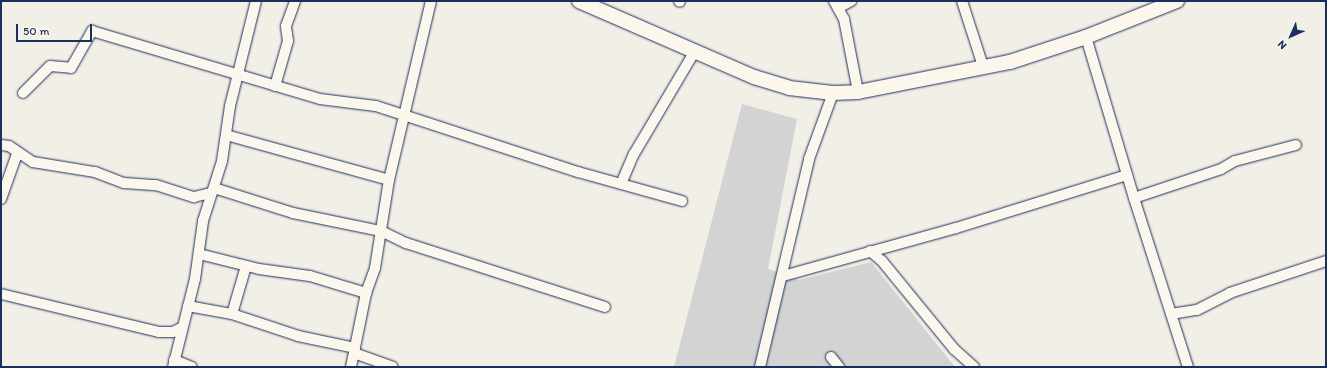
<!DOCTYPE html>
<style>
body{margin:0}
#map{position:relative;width:1327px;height:368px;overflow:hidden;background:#f2efe6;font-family:Itim,sans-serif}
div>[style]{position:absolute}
.green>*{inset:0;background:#d2d3d2}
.roads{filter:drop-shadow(0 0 1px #1b2f5e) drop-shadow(0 0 1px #1b2f5e)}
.street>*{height:10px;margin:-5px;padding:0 5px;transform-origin:5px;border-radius:5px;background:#fbf7ec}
.secondary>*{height:14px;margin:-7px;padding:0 7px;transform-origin:7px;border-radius:7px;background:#fbf7ec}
span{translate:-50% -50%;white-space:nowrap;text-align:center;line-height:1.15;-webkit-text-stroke:4px #fbf7ec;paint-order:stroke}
.frame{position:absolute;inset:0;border:2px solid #1b2f5e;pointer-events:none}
.north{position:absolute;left:1271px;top:16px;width:40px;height:40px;-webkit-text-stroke:3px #fbf7ec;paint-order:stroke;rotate:225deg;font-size:11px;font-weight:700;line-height:16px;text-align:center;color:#1b2f5e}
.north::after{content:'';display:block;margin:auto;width:14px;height:18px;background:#1b2f5e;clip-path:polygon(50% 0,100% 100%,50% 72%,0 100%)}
.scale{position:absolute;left:16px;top:24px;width:76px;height:18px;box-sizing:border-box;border:2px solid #1b2f5e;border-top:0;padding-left:5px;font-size:12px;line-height:14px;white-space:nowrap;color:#1b2f5e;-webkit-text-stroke:3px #fbf7ec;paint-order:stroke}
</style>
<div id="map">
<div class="green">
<i style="clip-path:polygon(742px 104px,797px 119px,768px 269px,799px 280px,871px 262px,955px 367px,674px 367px)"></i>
</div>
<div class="roads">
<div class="street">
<i style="left:679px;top:1px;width:1px;rotate:45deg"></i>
<i style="left:834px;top:1px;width:21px;rotate:61deg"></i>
<i style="left:844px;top:19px;width:74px;rotate:79.1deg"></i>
<i style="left:962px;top:1px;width:68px;rotate:72.1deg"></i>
<i style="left:838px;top:8px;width:15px;rotate:-28deg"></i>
<i style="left:1086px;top:37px;width:168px;rotate:73.4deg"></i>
<i style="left:1134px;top:198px;width:177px;rotate:72.3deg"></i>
<i style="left:275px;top:86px;width:47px;rotate:-73.9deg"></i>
<i style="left:288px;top:41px;width:15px;rotate:-98deg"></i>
<i style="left:286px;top:26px;width:27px;rotate:-70deg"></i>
<i style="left:23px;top:93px;width:38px;rotate:-45deg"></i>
<i style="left:50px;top:66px;width:21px;rotate:5deg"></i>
<i style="left:71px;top:68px;width:43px;rotate:-60.4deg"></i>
<i style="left:92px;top:31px;width:238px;rotate:16.6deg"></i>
<i style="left:320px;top:99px;width:56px;rotate:7.1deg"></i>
<i style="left:376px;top:106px;width:213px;rotate:18.1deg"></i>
<i style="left:578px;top:172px;width:108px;rotate:15.6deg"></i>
<i style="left:226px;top:135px;width:169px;rotate:15.4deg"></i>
<i style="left:1px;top:145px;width:8px;rotate:7deg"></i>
<i style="left:9px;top:146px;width:29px;rotate:34deg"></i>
<i style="left:33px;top:162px;width:63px;rotate:9.2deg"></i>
<i style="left:95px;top:172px;width:31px;rotate:21deg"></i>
<i style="left:124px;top:183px;width:32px;rotate:4deg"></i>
<i style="left:156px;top:185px;width:40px;rotate:18deg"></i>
<i style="left:194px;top:197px;width:18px;rotate:-13deg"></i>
<i style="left:621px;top:184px;width:33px;rotate:-67deg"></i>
<i style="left:634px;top:154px;width:120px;rotate:-59.4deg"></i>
<i style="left:214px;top:188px;width:83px;rotate:17.6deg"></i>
<i style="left:293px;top:213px;width:90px;rotate:11.6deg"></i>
<i style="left:381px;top:231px;width:28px;rotate:26deg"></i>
<i style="left:406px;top:243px;width:209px;rotate:17.8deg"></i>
<i style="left:1134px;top:198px;width:92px;rotate:-18.4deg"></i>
<i style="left:1221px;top:169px;width:16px;rotate:-30deg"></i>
<i style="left:1235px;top:161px;width:63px;rotate:-14.7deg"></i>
<i style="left:1px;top:199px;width:48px;rotate:-70.4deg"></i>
<i style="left:870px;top:251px;width:16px;rotate:40deg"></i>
<i style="left:882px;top:261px;width:114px;rotate:50.7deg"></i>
<i style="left:954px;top:349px;width:27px;rotate:42deg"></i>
<i style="left:199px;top:254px;width:62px;rotate:14deg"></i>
<i style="left:259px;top:269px;width:51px;rotate:7.8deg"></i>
<i style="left:310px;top:276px;width:59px;rotate:16.9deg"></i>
<i style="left:783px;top:276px;width:180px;rotate:-15.5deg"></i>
<i style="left:956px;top:228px;width:179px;rotate:-17.2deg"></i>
<i style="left:1px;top:294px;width:163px;rotate:13.5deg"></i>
<i style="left:159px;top:332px;width:14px"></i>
<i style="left:173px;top:332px;width:9px;rotate:-27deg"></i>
<i style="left:188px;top:306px;width:45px;rotate:10.3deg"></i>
<i style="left:232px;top:314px;width:70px;rotate:18.4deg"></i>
<i style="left:298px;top:336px;width:58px;rotate:11.9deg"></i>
<i style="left:232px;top:314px;width:50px;rotate:-73.7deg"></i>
<i style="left:1171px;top:314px;width:26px;rotate:-9deg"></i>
<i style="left:1197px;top:310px;width:37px;rotate:-27deg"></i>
<i style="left:1230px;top:293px;width:101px;rotate:-18.4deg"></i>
<i style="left:354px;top:353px;width:41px;rotate:19.7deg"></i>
<i style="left:831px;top:357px;width:13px;rotate:51deg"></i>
<i style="left:174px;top:360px;width:19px;rotate:21deg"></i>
<i style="left:173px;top:367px;width:91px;rotate:-76deg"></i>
<i style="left:195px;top:279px;width:59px;rotate:-82.1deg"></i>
<i style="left:203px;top:221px;width:63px;rotate:-72.4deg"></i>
<i style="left:222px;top:161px;width:56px;rotate:-81.7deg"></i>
<i style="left:230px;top:106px;width:108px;rotate:-76.1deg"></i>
<i style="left:351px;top:367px;width:76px;rotate:-78.5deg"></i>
<i style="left:366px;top:293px;width:27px;rotate:-70deg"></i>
<i style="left:375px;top:268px;width:89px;rotate:-81deg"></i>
<i style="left:389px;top:180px;width:184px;rotate:-76.8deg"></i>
<i style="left:760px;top:367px;width:214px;rotate:-76.7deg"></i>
<i style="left:809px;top:159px;width:70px;rotate:-70deg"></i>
</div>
<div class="secondary">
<i style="left:579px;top:1px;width:191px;rotate:23.5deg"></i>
<i style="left:754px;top:77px;width:37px;rotate:17deg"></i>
<i style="left:789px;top:88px;width:44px;rotate:6.5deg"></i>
<i style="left:833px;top:93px;width:25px;rotate:-2deg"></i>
<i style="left:858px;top:92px;width:155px;rotate:-11.2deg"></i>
<i style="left:1010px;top:62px;width:80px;rotate:-18.2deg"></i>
<i style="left:1086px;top:37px;width:98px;rotate:-21.6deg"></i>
</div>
</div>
<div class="frame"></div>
<div class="north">N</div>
<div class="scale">50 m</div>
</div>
